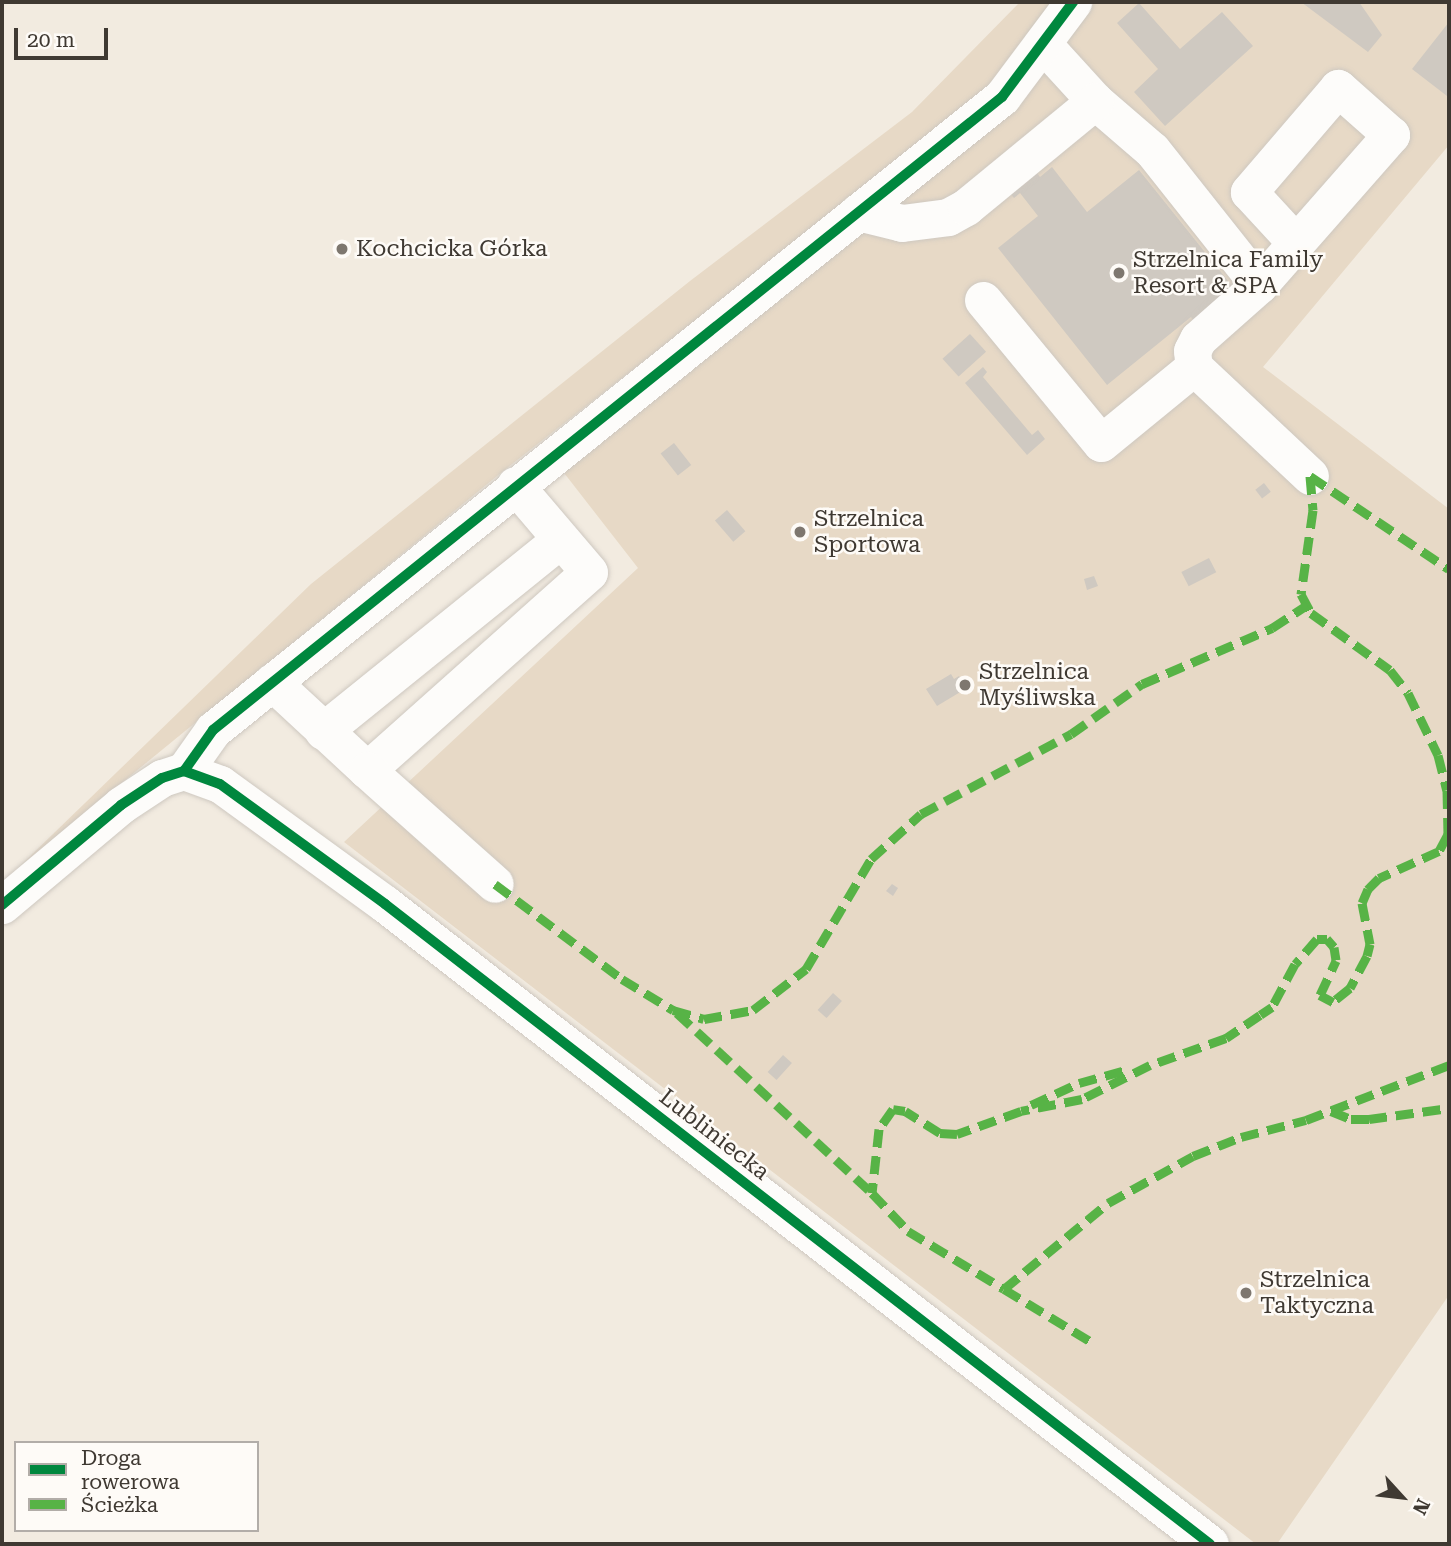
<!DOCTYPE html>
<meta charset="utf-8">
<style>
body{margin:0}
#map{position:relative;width:1451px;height:1546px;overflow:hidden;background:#f2ebe0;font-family:"Roboto Serif",serif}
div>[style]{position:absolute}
.green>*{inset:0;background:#e7d9c6}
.building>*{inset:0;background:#cfc9c1;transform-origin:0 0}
.roads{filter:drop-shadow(0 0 2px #cec8c0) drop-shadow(0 0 2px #cec8c0)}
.minor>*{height:37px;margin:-18.5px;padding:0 18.5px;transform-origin:18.5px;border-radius:18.5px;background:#fdfcfa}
.quiet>*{height:9px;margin-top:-4.5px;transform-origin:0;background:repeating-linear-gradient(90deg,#57b346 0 18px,transparent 0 27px)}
.cycleway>*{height:10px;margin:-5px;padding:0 5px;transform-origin:5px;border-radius:5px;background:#00873e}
.dots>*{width:19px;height:19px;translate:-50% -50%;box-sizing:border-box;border:4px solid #fefbf7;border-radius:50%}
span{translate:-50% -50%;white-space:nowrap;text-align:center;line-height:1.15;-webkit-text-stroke:5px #fefbf7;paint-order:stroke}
.poi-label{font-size:23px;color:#3f3932}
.left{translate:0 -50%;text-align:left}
.street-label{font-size:23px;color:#3f3932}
.frame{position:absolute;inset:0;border:4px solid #3f3932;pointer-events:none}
.legend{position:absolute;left:14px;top:1441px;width:245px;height:91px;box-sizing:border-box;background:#fefbf7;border:2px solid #b2ada8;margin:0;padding:9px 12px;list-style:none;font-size:21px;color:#3f3932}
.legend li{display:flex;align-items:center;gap:14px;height:35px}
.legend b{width:35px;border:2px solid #b2ada8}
.north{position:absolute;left:1367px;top:1462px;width:70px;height:70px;-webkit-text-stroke:5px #fefbf7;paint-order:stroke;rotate:117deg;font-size:19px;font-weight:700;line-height:28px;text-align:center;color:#3f3932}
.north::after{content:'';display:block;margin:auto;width:24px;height:32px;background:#3f3932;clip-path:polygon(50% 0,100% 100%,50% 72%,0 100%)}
.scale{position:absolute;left:14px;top:28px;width:94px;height:32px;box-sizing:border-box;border:4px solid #3f3932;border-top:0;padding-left:9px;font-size:21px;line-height:24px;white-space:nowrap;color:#3f3932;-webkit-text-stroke:5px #fefbf7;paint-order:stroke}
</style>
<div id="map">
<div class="green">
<i style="clip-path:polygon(1020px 2px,1052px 2px,998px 76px,908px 154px,502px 472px,20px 866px,311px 584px,690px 281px,912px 112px)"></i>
<i style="clip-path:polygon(1093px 2px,1449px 2px,1449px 145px,1263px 367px,1449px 509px,1449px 1295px,1277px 1544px,1256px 1544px,344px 842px,638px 568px,561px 469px,1025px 93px)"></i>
</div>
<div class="building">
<i style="clip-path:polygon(1301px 2px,1359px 2px,1382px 35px,1368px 52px)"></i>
<i style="clip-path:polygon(1139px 3px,1180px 49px,1222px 12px,1253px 46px,1165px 126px,1134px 92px,1158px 69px,1117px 23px)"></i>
<i style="clip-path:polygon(1449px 22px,1449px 93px,1447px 96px,1412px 69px)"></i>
<i style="clip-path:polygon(1031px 166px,1040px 177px,1052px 167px,1087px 212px,1139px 170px,1241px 297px,1201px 329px,1191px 317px,1107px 385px,998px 248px,1038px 216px,1020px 193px,1014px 198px,1005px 187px)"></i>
<i style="left:970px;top:334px;width:24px;height:37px;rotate:48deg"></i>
<i style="clip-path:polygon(983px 367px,987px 372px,983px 377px,1032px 435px,1038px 430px,1045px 439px,1027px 455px,965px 383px)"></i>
<i style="left:674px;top:443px;width:28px;height:17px;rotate:52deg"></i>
<i style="left:1264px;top:483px;width:11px;height:11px;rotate:52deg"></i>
<i style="left:727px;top:510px;width:28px;height:16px;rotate:49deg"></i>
<i style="left:1209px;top:558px;width:16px;height:31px;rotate:63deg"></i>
<i style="clip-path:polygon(1094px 576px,1098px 586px,1087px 590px,1084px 579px)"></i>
<i style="clip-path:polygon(951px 674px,954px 679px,959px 676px,967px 688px,937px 706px,926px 689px)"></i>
<i style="clip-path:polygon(892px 884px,898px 888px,893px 896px,886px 891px)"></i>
<i style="left:833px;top:993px;width:12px;height:23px;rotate:42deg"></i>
<i style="left:783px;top:1055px;width:12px;height:23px;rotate:42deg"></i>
</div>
<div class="roads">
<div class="minor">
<i style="left:1043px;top:44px;width:77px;rotate:47.6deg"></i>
<i style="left:1095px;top:101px;width:75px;rotate:40.7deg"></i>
<i style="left:1152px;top:150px;width:172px;rotate:51.6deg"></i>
<i style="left:1259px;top:285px;width:200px;rotate:-48.7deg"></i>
<i style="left:1391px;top:135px;width:71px;rotate:-138.4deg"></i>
<i style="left:1338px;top:88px;width:137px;rotate:130.6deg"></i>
<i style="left:1249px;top:192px;width:69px;rotate:47.3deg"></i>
<i style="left:858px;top:212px;width:45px;rotate:14deg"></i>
<i style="left:902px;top:223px;width:46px;rotate:-7.4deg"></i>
<i style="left:948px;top:217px;width:21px;rotate:-29deg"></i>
<i style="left:966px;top:207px;width:167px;rotate:-39.4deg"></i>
<i style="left:1259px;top:285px;width:81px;rotate:138.5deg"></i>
<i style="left:1198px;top:339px;width:13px;rotate:117deg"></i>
<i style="left:1192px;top:351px;width:16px;rotate:83deg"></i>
<i style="left:1194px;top:367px;width:159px;rotate:43.2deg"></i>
<i style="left:983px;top:300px;width:185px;rotate:50.5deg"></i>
<i style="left:1101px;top:443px;width:120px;rotate:-39.3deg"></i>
<i style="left:272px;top:682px;width:129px;rotate:42.8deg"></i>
<i style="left:367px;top:770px;width:297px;rotate:-41.7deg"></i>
<i style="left:589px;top:572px;width:114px;rotate:-130.4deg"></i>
<i style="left:323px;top:731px;width:304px;rotate:-38.9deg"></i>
<i style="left:367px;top:770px;width:171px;rotate:41.7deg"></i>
<i style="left:184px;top:771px;width:50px;rotate:-54.7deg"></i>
<i style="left:213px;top:730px;width:1012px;rotate:-38.74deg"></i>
<i style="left:1002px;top:97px;width:119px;rotate:-53.2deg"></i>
<i style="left:2px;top:905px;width:155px;rotate:-40deg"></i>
<i style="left:121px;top:805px;width:49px;rotate:-33.4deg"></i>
<i style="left:162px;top:778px;width:23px;rotate:-18deg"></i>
<i style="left:184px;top:771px;width:38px;rotate:20deg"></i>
<i style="left:220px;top:784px;width:204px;rotate:36deg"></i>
<i style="left:385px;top:904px;width:1044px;rotate:37.8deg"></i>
</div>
</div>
<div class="quiet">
<i style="left:1310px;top:476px;width:34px;rotate:85deg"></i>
<i style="left:1313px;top:510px;width:85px;rotate:98.1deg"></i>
<i style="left:1301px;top:594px;width:21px;rotate:62deg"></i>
<i style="left:1311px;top:613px;width:97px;rotate:35.8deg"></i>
<i style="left:1390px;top:670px;width:29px;rotate:52deg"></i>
<i style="left:1408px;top:693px;width:69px;rotate:64.2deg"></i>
<i style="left:1438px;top:755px;width:36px;rotate:76deg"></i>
<i style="left:1447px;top:790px;width:44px;rotate:88.7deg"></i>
<i style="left:1448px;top:834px;width:19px;rotate:118deg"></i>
<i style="left:1439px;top:851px;width:66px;rotate:155.8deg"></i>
<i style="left:1379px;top:878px;width:16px;rotate:135deg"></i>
<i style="left:1368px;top:889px;width:15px;rotate:113deg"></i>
<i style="left:1362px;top:903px;width:42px;rotate:79deg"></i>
<i style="left:1370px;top:944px;width:12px;rotate:104deg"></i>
<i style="left:1367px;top:956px;width:36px;rotate:118deg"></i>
<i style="left:1350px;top:988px;width:22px;rotate:141deg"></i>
<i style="left:1333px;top:1002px;width:15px;rotate:-152deg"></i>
<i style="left:1320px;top:995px;width:38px;rotate:-65deg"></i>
<i style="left:1336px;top:960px;width:13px;rotate:-99deg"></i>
<i style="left:1334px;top:947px;width:11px;rotate:-131deg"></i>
<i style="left:1327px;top:939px;width:10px;rotate:180deg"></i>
<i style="left:1317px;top:939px;width:33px;rotate:131deg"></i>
<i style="left:1295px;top:964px;width:49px;rotate:118.1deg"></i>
<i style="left:1272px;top:1007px;width:14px;rotate:146deg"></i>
<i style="left:1260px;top:1015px;width:41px;rotate:145.9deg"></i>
<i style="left:1226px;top:1038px;width:81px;rotate:160.4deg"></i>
<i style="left:1150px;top:1065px;width:76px;rotate:153.4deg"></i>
<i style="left:1082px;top:1099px;width:62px;rotate:168.9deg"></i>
<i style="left:1021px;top:1111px;width:68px;rotate:160.2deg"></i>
<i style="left:957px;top:1134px;width:17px;rotate:-177deg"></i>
<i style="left:940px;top:1133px;width:41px;rotate:-147.8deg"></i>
<i style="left:905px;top:1111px;width:12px;rotate:-171deg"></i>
<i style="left:893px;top:1109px;width:24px;rotate:125deg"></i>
<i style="left:879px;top:1129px;width:64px;rotate:96.2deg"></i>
<i style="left:872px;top:1193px;width:52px;rotate:46.5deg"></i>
<i style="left:908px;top:1231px;width:112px;rotate:31.1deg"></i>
<i style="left:1004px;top:1289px;width:135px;rotate:-39.6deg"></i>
<i style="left:1108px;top:1203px;width:97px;rotate:-28.9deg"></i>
<i style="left:1193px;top:1156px;width:52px;rotate:-21.6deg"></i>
<i style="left:1241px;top:1137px;width:67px;rotate:-14.7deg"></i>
<i style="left:1306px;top:1120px;width:153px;rotate:-21deg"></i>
<i style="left:1310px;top:476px;width:167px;rotate:33.8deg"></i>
<i style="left:495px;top:884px;width:159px;rotate:36.8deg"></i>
<i style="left:622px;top:979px;width:60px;rotate:31.3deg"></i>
<i style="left:673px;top:1010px;width:32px;rotate:16deg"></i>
<i style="left:704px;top:1019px;width:50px;rotate:-10.4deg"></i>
<i style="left:753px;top:1010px;width:67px;rotate:-37.7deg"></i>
<i style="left:806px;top:969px;width:128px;rotate:-59.4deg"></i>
<i style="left:871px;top:859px;width:67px;rotate:-42deg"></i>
<i style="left:921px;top:814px;width:170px;rotate:-28.1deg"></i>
<i style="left:1071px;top:734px;width:87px;rotate:-35.2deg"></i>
<i style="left:1142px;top:684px;width:142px;rotate:-23.3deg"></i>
<i style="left:1272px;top:628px;width:42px;rotate:-33.3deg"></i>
<i style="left:677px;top:1013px;width:265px;rotate:42.7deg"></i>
<i style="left:1031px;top:1105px;width:53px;rotate:-24.6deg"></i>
<i style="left:1079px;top:1083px;width:49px;rotate:-15.5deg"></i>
<i style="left:1331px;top:1111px;width:22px;rotate:22deg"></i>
<i style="left:1351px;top:1119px;width:18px"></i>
<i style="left:1369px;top:1119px;width:81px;rotate:-7.8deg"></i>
<i style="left:1004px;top:1289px;width:104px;rotate:31.2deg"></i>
</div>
<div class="cycleway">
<i style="left:184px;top:771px;width:50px;rotate:-54.7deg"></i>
<i style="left:213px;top:730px;width:1012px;rotate:-38.74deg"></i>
<i style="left:1002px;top:97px;width:119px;rotate:-53.2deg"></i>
<i style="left:2px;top:905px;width:155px;rotate:-40deg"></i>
<i style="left:121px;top:805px;width:49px;rotate:-33.4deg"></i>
<i style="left:162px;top:778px;width:23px;rotate:-18deg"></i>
<i style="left:184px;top:771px;width:38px;rotate:20deg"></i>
<i style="left:220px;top:784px;width:204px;rotate:36deg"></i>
<i style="left:385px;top:904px;width:1044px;rotate:37.8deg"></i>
</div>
<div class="dots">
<i style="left:342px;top:249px;background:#7e776f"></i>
<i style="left:1119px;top:273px;background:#7e776f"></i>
<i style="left:800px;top:532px;background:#7e776f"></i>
<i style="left:965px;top:685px;background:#7e776f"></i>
<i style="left:1246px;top:1293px;background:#7e776f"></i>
</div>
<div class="poi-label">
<span class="left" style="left:356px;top:249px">Kochcicka Górka</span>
<span class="left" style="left:1133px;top:273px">Strzelnica Family<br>Resort &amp; SPA</span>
<span class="left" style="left:814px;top:532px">Strzelnica<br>Sportowa</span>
<span class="left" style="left:979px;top:685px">Strzelnica<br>Myśliwska</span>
<span class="left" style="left:1260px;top:1293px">Strzelnica<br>Taktyczna</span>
</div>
<div class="street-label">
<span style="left:714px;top:1135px;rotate:38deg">Lubliniecka</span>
</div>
<div class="frame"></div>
<ul class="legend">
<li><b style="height:9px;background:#00873e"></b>Droga rowerowa</li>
<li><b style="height:9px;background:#57b346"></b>Ścieżka</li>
</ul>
<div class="north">N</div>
<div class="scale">20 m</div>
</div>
